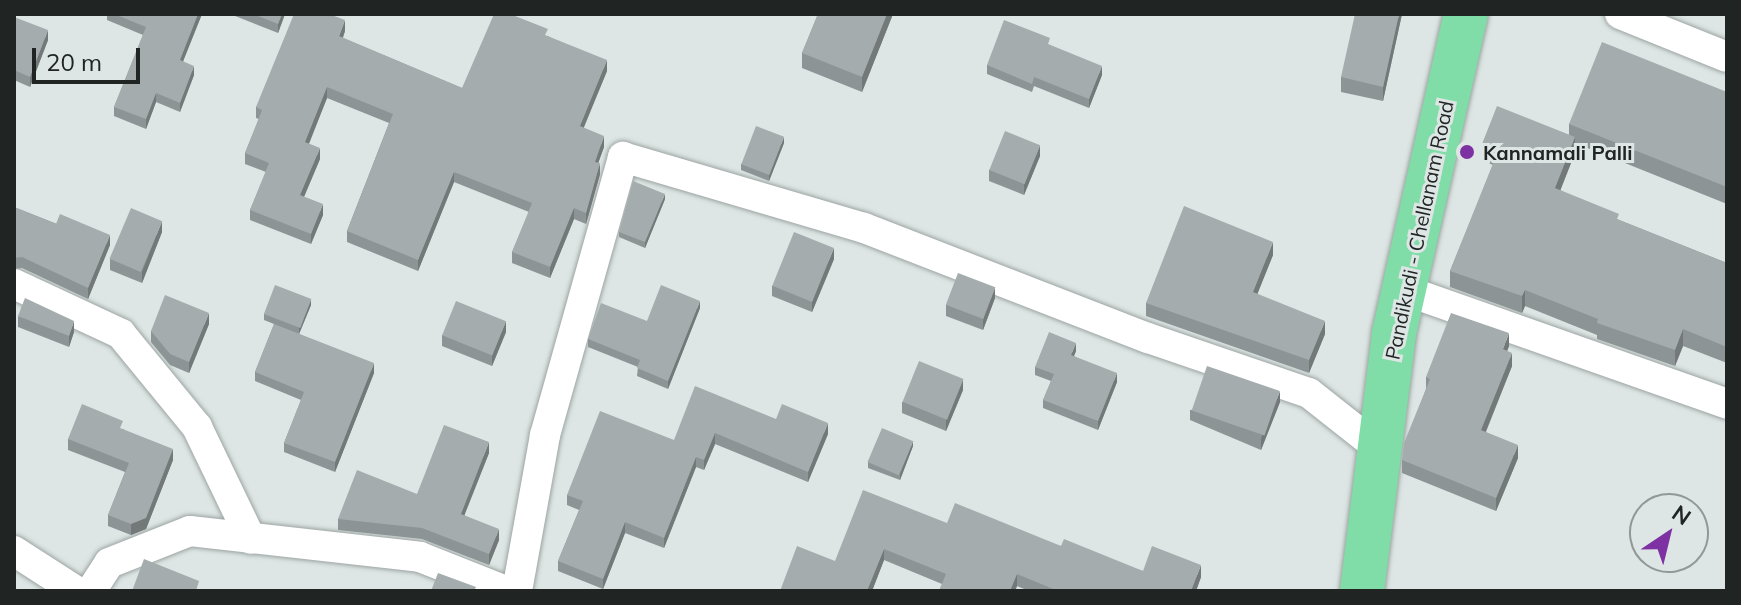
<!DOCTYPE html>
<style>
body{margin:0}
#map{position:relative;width:1741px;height:605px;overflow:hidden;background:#dde6e4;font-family:Mulish,sans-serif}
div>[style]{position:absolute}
.roads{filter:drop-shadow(0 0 2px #9ca4a2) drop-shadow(0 0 2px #9ca4a2)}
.minor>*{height:30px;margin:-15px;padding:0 15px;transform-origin:15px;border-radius:15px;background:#fff}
.primary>*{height:44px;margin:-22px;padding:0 22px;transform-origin:22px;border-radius:22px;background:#80dda7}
.wall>*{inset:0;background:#8d9495}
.shaded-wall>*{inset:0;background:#737879}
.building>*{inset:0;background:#a4acad;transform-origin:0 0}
.dots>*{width:22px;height:22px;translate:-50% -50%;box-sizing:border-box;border:4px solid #dde6e4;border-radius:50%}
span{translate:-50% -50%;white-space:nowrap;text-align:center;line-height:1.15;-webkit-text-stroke:6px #dde6e4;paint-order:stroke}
.poi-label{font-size:20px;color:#202423;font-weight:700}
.left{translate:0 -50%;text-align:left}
.street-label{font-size:20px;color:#202423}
.frame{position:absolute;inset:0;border:16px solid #202423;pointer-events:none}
.north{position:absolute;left:1629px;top:493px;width:80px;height:80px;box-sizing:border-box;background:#dde6e4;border:2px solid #919897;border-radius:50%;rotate:35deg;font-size:22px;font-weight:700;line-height:32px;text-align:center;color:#202423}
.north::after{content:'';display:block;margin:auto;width:28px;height:36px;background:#7d31a2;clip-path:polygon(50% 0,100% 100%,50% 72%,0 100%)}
.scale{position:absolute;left:32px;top:48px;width:108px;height:36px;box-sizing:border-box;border:4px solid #202423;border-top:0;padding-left:10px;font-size:24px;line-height:28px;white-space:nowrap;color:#202423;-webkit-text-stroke:6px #dde6e4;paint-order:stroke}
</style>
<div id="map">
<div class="roads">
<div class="minor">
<i style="left:1620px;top:14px;width:115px;rotate:21.9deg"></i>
<i style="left:14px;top:284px;width:118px;rotate:25deg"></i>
<i style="left:121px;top:334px;width:120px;rotate:50.7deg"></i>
<i style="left:197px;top:427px;width:124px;rotate:64.3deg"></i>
<i style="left:1404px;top:290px;width:343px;rotate:19.4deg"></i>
<i style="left:14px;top:551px;width:74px;rotate:32.8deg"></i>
<i style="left:91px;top:591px;width:33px;rotate:-57deg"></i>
<i style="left:109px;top:563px;width:87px;rotate:-21.6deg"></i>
<i style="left:190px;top:531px;width:231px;rotate:6.4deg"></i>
<i style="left:420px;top:557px;width:92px;rotate:21.6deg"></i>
<i style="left:517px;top:591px;width:158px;rotate:-79.8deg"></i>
<i style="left:545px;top:435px;width:289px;rotate:-74.3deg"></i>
<i style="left:623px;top:157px;width:251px;rotate:16.4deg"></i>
<i style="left:864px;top:228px;width:305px;rotate:21.2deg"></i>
<i style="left:1148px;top:338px;width:170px;rotate:18.9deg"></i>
<i style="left:1309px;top:393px;width:90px;rotate:38.3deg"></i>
</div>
<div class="primary">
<i style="left:1362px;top:591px;width:260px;rotate:-82.9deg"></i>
<i style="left:1394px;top:333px;width:327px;rotate:-77.3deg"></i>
</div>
</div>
<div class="wall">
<i style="clip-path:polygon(107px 14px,202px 14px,183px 61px,194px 75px,180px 112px,156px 102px,146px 129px,114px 116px,114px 107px,143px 35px,107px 20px)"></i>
<i style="clip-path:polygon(230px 14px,285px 14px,278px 33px)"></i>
<i style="clip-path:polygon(818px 14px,893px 14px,862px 92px,802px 68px,802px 53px)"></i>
<i style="clip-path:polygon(1402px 14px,1383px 101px,1341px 92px,1341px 77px)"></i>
<i style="clip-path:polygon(14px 17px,48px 40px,30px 87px,14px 80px)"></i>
<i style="clip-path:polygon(345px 31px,343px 38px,462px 88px,548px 36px,607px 71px,583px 128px,604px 147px,598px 163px,600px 174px,586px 224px,574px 219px,550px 278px,512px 263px,512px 252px,529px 212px,454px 182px,418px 271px,347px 242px,347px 231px,389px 123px,327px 98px,309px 144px,320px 159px,304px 197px,323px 215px,311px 244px,250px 220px,250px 210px,266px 172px,245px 164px,245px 153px,259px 119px,256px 118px,256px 107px)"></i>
<i style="clip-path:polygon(1050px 45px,1102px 75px,1089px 108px,1034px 86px,1032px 92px,987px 74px,987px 65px)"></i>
<i style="clip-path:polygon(1727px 92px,1727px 204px,1575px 143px,1575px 153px,1560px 190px,1619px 220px,1727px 263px,1727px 363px,1683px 346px,1675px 366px,1597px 339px,1597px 335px,1525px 306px,1522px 313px,1450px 287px,1450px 271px,1493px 165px,1482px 160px,1482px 144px,1569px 135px,1569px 124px)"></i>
<i style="clip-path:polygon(784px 143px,769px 181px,741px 170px,741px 164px)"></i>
<i style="clip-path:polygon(1040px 156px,1024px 195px,989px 181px,989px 170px)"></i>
<i style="clip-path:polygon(665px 199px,645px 248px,619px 237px,619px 232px)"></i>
<i style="clip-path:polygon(14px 207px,110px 245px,88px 299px,22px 268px,14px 269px)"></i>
<i style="clip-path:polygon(162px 232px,142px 283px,110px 270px,110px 259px)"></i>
<i style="clip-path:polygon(1273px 255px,1257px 294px,1325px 334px,1309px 373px,1146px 316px,1146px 303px)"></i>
<i style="clip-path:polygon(834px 259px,812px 312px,772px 296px,772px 286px)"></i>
<i style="clip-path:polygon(995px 298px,983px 330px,946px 316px,946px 305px)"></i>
<i style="clip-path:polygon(311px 305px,299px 334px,374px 373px,335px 472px,284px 452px,284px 443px,301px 400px,255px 381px,255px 372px,274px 324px,264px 320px,264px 314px)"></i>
<i style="clip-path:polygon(700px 308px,668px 389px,637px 376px,638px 367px,588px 347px,588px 339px,647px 321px)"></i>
<i style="clip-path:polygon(18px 316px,74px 332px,69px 347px,18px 327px)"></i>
<i style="clip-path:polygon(209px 324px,189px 373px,170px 365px,151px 342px,151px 331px)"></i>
<i style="clip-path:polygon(506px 332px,492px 366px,442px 346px,442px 335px)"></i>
<i style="clip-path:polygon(1509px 346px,1507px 351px,1512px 366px,1486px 432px,1518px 458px,1496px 511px,1402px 473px,1402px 460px,1426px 389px,1426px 377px)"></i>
<i style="clip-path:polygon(1076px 351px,1074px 356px,1117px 382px,1098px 430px,1043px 408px,1043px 400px,1051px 381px,1035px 375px,1035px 367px)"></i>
<i style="clip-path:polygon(963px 390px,946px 431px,902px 413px,902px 402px)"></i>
<i style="clip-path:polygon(1280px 402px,1261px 450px,1190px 420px,1190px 410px)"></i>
<i style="clip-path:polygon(776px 419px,828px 434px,808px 482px,715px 444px,704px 470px,696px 467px,664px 548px,625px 533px,603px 589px,558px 571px,558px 561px,579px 510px,567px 505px,567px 495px,674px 440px)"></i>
<i style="clip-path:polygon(123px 429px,173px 460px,146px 529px,131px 535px,108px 526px,108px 515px,125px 472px,68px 450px,68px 439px)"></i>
<i style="clip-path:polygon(913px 446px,900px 480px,868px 468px,868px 462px)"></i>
<i style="clip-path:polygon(489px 453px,464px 515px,499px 540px,489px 565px,422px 539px,338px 530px,338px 519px,417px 494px)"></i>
<i style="clip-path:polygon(947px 523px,1061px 546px,1143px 571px,1201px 577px,1196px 591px,1029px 591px,1017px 586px,1015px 591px,939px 591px,942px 584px,884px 560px,872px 591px,780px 591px,835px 561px)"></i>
</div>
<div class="shaded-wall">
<i style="clip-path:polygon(198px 14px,202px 14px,180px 69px,180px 60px)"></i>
<i style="clip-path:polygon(282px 14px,285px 14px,278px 33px,278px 24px)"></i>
<i style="clip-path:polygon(887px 14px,893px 14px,862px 92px,862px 77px)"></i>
<i style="clip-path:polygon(1399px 14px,1402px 14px,1383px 101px,1383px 87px)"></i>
<i style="clip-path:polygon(345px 20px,345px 31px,339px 47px,339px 36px)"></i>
<i style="clip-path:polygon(48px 30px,48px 40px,30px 87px,30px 77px)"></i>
<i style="clip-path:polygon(607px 60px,607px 71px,580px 137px,580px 126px)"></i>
<i style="clip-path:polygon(194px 66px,194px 75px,180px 112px,180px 103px)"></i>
<i style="clip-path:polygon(1102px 66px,1102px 75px,1089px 108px,1089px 99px)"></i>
<i style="clip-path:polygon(327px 87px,327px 98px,305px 153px,305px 142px)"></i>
<i style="clip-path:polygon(156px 93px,156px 102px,146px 129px,146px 119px)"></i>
<i style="clip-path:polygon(604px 136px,604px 147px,595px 172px,595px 162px)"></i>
<i style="clip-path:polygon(784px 137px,784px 143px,769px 181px,769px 175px)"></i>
<i style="clip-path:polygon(1575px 137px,1575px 153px,1555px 204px,1555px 188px)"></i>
<i style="clip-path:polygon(1040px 145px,1040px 156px,1024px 195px,1024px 184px)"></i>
<i style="clip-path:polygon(320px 148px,320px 159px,300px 206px,300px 195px)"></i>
<i style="clip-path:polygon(600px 163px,600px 174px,586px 224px,586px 213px)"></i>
<i style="clip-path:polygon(454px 172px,454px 182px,418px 271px,418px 260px)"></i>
<i style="clip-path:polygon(665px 194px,665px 199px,645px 248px,645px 242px)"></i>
<i style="clip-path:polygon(323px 204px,323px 215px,311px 244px,311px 234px)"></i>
<i style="clip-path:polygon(574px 208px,574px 219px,550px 278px,550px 267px)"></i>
<i style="clip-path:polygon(162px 221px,162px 232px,142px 283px,142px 272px)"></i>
<i style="clip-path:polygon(110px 235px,110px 245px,88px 299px,88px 288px)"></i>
<i style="clip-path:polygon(1273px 242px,1273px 255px,1253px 305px,1253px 292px)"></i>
<i style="clip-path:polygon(834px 248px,834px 259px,812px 312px,812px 301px)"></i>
<i style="clip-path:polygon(995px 287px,995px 298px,983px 330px,983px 320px)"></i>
<i style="clip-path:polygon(1525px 290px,1525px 306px,1522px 313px,1522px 296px)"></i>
<i style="clip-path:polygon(311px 299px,311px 305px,299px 334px,299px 328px)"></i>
<i style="clip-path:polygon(700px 301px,700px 308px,668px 389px,668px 381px)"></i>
<i style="clip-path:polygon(209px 313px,209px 324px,189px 373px,189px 362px)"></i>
<i style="clip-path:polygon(74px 321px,74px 332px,69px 347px,69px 336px)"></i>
<i style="clip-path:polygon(506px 321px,506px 332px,492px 366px,492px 355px)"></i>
<i style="clip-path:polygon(1325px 321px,1325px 334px,1309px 373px,1309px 360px)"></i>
<i style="clip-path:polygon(1683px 329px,1683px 346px,1675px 366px,1675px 350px)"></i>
<i style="clip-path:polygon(1509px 333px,1509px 346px,1503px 362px,1503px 349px)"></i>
<i style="clip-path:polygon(1076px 343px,1076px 351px,1071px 363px,1071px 355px)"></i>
<i style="clip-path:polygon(1512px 353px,1512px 366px,1481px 443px,1481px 430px)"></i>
<i style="clip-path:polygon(374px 363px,374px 373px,335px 472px,335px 462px)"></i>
<i style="clip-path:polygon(1117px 373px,1117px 382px,1098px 430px,1098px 421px)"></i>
<i style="clip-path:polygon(963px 379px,963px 390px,946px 431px,946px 420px)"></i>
<i style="clip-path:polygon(1280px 391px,1280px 402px,1261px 450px,1261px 439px)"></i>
<i style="clip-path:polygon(828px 423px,828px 434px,808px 482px,808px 472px)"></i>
<i style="clip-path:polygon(715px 433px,715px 444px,704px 470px,704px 460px)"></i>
<i style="clip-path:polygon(913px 441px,913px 446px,900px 480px,900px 474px)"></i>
<i style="clip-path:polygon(489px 442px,489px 453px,461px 524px,461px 514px)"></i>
<i style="clip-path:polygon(1518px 445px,1518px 458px,1496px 511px,1496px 498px)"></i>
<i style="clip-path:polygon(173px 449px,173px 460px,146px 529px,131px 535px,131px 524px)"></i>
<i style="clip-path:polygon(696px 457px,696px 467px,664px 548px,664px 538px)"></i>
<i style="clip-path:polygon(625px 522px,625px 533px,603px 589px,603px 579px)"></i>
<i style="clip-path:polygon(499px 529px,499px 540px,489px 565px,489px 554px)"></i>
<i style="clip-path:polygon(884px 549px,884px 560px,872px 591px,867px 591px)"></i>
<i style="clip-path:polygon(1201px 565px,1201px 577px,1196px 591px,1191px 591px)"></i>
<i style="clip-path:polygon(1017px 574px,1017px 586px,1015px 591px,1010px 591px)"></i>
</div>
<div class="building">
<i style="clip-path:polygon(114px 14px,198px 14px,180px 60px,194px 66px,180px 103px,156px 93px,146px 119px,114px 107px,146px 27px)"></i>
<i style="clip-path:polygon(253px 14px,282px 14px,278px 24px)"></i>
<i style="clip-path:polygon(294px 14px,329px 14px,345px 20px,339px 36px,462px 88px,494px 14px,510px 14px,548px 29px,545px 35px,607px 60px,580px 126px,604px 136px,595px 162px,600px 163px,586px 213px,574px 208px,550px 267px,512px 252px,532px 203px,454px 172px,418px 260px,347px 231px,393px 114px,327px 87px,305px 142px,320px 148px,300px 195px,323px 204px,311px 234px,250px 210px,269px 163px,245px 153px,262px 110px,256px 107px)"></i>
<i style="clip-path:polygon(818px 14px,887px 14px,862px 77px,802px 53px)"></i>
<i style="clip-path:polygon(1355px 14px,1399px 14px,1383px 87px,1341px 77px)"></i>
<i style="clip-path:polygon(14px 17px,48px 30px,30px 77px,14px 70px)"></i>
<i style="clip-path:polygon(1004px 20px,1050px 38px,1048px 44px,1102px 66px,1089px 99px,1034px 77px,1032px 84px,987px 65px)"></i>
<i style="clip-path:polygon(1602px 42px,1727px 92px,1727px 187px,1569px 124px)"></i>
<i style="clip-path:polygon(1497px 106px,1575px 137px,1555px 188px,1619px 214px,1617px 219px,1727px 263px,1727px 347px,1683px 329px,1675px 350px,1597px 323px,1598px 319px,1525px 290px,1522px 296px,1450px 271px,1498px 151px,1482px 144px)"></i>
<i style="left:756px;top:126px;width:30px;height:41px;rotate:21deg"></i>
<i style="left:1005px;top:131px;width:38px;height:42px;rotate:22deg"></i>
<i style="clip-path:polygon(633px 181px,665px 194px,645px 242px,619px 232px)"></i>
<i style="clip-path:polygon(1184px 206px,1273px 242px,1253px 292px,1325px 321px,1309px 360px,1146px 303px)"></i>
<i style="clip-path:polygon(14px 207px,56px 224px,60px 214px,110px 235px,88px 288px,22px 257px,14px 258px)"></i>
<i style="left:131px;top:208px;width:34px;height:55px;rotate:23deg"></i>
<i style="left:794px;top:232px;width:43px;height:58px;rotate:22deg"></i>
<i style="left:958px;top:273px;width:40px;height:34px;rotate:21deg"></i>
<i style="left:275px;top:285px;width:39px;height:31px;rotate:21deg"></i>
<i style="clip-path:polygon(661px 285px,700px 301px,668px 381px,637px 368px,640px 360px,588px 339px,601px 303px,647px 321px)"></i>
<i style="clip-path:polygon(165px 295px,209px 313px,189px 362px,170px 354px,151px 331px)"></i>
<i style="clip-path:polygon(25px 298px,74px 321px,69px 336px,18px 316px)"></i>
<i style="left:456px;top:301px;width:54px;height:37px;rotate:22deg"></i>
<i style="clip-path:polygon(1451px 313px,1509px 333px,1503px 349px,1512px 353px,1481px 430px,1518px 445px,1496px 498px,1402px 460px,1404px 443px,1430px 379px,1426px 377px)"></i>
<i style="clip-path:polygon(274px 324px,374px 363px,335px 462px,284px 443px,304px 392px,255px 372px)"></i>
<i style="clip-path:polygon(1049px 332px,1076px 343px,1071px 355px,1117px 373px,1098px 421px,1043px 400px,1054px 374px,1035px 367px)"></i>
<i style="left:919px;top:361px;width:48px;height:44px;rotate:22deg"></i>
<i style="left:1207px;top:366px;width:77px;height:47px;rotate:19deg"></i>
<i style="clip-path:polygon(695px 386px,776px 419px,782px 404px,828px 423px,808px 472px,715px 433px,704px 460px,696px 457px,664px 538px,625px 522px,603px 579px,558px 561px,583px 501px,567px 495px,600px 411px,674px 440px)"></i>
<i style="clip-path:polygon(82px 404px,123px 421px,120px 428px,173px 449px,146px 518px,131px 524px,108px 515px,129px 463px,68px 439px)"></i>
<i style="clip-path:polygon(444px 425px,489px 442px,461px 514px,499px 529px,489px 554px,422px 528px,338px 519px,357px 470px,417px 494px)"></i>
<i style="left:882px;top:428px;width:34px;height:37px;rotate:23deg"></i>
<i style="clip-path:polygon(863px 490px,947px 523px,955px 503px,1061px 546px,1064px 539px,1143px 571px,1152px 546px,1201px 565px,1191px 591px,1058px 591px,1017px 574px,1010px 591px,939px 591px,946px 574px,884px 549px,867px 591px,780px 591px,797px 546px,835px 561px)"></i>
<i style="clip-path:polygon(144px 559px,199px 581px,196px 591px,132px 591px)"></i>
<i style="clip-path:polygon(438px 573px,476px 587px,474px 591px,431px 591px)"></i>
</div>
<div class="dots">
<i style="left:1467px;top:152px;background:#7d31a2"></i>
</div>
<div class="poi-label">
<span class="left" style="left:1483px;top:152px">Kannamali Palli</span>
</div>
<div class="street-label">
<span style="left:1419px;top:230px;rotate:-78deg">Pandikudi - Chellanam Road</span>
</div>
<div class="frame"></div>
<div class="north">N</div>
<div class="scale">20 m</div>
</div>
